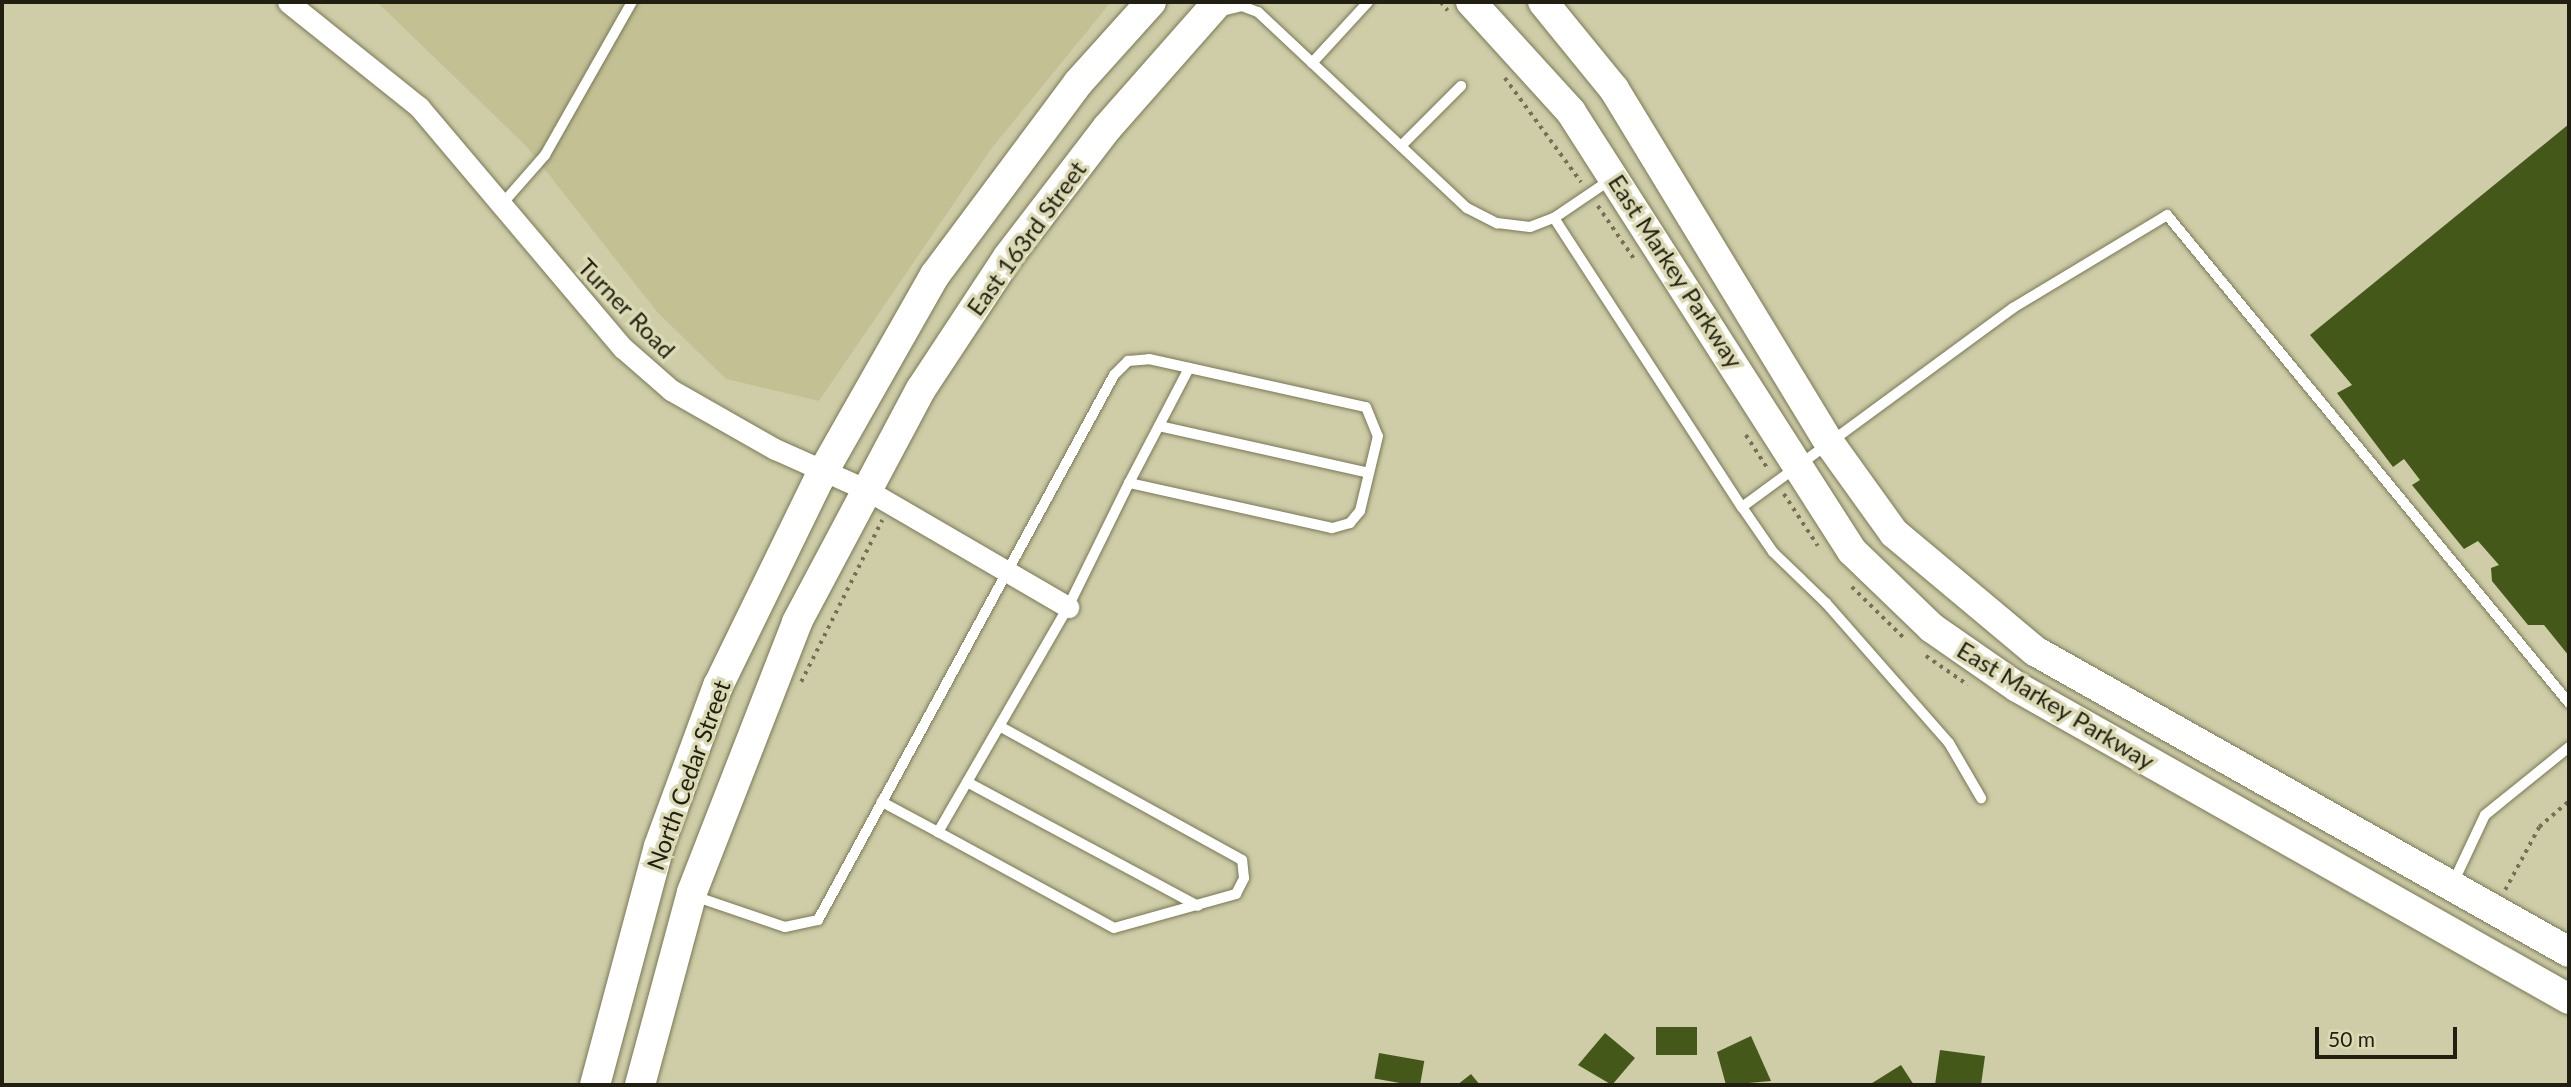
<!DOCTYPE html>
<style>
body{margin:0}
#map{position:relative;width:2571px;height:1087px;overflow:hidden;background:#cecda7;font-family:Lato,sans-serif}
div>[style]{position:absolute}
.built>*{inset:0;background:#c3c194}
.building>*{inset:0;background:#44581a;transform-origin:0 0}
.path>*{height:3.5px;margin-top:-1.75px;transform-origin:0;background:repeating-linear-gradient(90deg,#737258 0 3.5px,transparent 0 8.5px)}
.roads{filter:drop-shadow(0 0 2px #7a7856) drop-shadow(0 0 2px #7a7856)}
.lane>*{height:10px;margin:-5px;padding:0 5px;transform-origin:5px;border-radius:5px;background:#fff}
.street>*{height:21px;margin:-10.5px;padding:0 10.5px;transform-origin:10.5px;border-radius:10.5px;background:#fff}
.secondary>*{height:30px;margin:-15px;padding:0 15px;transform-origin:15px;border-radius:15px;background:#fff}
span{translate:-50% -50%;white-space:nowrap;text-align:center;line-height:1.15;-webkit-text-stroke:7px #dbdab4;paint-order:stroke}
.street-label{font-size:24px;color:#201f11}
.frame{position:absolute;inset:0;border:4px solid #201f11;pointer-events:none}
.scale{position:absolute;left:2315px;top:1027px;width:142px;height:32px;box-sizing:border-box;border:4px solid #201f11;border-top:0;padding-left:9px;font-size:21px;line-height:24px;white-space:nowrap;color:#201f11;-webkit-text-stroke:5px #dbdab4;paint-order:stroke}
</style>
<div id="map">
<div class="built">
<i style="clip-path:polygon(377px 2px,1111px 2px,991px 149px,819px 401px,726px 379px,658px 313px,527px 147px)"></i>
</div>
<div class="building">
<i style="clip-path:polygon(2569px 124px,2569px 656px,2544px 625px,2528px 625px,2492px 581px,2491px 568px,2499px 565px,2478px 541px,2464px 549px,2412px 485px,2420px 480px,2404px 459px,2393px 467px,2337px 393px,2352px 385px,2310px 335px)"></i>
<i style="left:1656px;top:1027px;width:41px;height:28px"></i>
<i style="clip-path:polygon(1605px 1033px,1635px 1058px,1612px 1085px,1578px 1065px)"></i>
<i style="clip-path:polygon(1751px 1036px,1771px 1081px,1726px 1085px,1717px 1052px)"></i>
<i style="clip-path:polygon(1940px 1050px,1985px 1056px,1981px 1085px,1935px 1085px)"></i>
<i style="left:1379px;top:1053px;width:46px;height:26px;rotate:10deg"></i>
<i style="clip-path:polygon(1901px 1065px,1914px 1085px,1869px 1085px)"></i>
<i style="clip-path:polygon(1471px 1074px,1480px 1085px,1457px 1085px)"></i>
</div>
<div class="path">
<i style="left:1441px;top:2px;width:11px;rotate:52deg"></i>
<i style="left:1505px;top:78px;width:129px;rotate:53.8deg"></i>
<i style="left:1598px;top:206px;width:65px;rotate:55.6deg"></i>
<i style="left:1746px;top:435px;width:40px;rotate:57.1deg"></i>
<i style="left:1784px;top:494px;width:62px;rotate:56.8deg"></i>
<i style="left:1852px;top:587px;width:76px;rotate:44.5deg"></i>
<i style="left:1926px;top:656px;width:51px;rotate:34.6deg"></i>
<i style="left:801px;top:682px;width:181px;rotate:-63.4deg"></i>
<i style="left:2505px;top:890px;width:72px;rotate:-61.6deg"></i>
<i style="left:2539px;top:827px;width:40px;rotate:-41deg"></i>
</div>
<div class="roads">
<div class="lane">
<i style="left:1218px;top:12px;width:25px;rotate:-14deg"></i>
<i style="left:1242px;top:6px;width:17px;rotate:21deg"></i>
<i style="left:1258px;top:12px;width:287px;rotate:43.2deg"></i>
<i style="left:1467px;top:208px;width:34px;rotate:27deg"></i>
<i style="left:1497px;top:223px;width:33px;rotate:7deg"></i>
<i style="left:1530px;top:227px;width:26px;rotate:-21deg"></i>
<i style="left:1554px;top:218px;width:71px;rotate:-34.1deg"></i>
<i style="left:1312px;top:63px;width:83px;rotate:-47.4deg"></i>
<i style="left:1401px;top:146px;width:85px;rotate:-45deg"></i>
<i style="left:503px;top:203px;width:64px;rotate:-48.8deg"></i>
<i style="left:545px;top:155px;width:176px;rotate:-60.4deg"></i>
<i style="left:1554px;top:218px;width:345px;rotate:57deg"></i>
<i style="left:1742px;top:507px;width:336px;rotate:-36.3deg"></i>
<i style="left:2013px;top:308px;width:180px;rotate:-31.1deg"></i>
<i style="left:2167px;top:215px;width:632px;rotate:50.52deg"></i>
<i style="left:1159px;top:426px;width:215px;rotate:12.6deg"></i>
<i style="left:1129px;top:483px;width:130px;rotate:-62.4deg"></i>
<i style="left:1742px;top:507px;width:55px;rotate:55.4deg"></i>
<i style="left:1773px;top:552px;width:74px;rotate:43.9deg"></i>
<i style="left:1826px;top:603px;width:186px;rotate:48.7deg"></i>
<i style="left:1949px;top:743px;width:64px;rotate:59.8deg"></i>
<i style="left:967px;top:782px;width:262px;rotate:28.2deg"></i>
<i style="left:938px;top:832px;width:200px;rotate:28.6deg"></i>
<i style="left:1114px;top:928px;width:127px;rotate:-15.6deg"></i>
<i style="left:1236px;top:894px;width:18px;rotate:-63deg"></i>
<i style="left:1244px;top:878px;width:18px;rotate:-96deg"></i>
<i style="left:1242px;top:860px;width:277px;rotate:-151.1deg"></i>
<i style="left:2453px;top:883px;width:75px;rotate:-64.8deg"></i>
<i style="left:2485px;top:815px;width:108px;rotate:-39deg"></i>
<i style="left:694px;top:896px;width:96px;rotate:18.8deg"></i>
<i style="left:785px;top:927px;width:34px;rotate:-12deg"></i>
<i style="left:818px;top:920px;width:620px;rotate:-61.49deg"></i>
<i style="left:1114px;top:375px;width:20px;rotate:-45deg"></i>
<i style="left:1128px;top:361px;width:21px;rotate:-5deg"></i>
<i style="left:1149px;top:359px;width:222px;rotate:12.5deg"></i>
<i style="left:1366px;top:407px;width:31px;rotate:68deg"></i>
<i style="left:1378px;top:436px;width:77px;rotate:103.5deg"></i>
<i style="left:1360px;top:511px;width:16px;rotate:130deg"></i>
<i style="left:1350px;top:523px;width:19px;rotate:164deg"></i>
<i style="left:1332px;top:528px;width:208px;rotate:-167.5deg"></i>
<i style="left:1129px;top:483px;width:138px;rotate:116.2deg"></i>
<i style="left:1068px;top:607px;width:260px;rotate:120deg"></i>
<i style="left:938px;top:832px;width:64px;rotate:-151.8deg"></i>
</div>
<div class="street">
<i style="left:288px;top:2px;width:168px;rotate:38.7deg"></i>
<i style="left:419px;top:107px;width:316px;rotate:49.8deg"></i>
<i style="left:623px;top:348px;width:64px;rotate:41.2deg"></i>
<i style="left:671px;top:390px;width:120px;rotate:29.6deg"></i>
<i style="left:775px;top:449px;width:101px;rotate:24deg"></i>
<i style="left:867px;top:490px;width:233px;rotate:30.2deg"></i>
</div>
<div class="secondary">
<i style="left:1471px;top:2px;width:149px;rotate:47.7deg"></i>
<i style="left:1571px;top:112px;width:521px;rotate:57.38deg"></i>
<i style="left:1852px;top:551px;width:111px;rotate:43.9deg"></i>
<i style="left:1932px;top:628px;width:103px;rotate:34.8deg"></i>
<i style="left:2017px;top:687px;width:634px;rotate:29.48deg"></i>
<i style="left:1543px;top:2px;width:112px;rotate:50.8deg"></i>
<i style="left:1614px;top:89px;width:416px;rotate:58.7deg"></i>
<i style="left:1830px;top:444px;width:110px;rotate:54.3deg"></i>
<i style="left:1894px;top:533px;width:184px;rotate:39.9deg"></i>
<i style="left:2035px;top:651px;width:613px;rotate:29.41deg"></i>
<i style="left:595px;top:1085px;width:247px;rotate:-75deg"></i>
<i style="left:659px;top:846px;width:171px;rotate:-69.8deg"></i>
<i style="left:718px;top:686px;width:230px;rotate:-64deg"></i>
<i style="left:819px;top:479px;width:235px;rotate:-60.4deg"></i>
<i style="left:935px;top:275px;width:239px;rotate:-53.3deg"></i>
<i style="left:1078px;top:83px;width:109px;rotate:-48deg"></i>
<i style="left:640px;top:1085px;width:200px;rotate:-74.9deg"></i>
<i style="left:692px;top:892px;width:290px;rotate:-68.7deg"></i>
<i style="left:797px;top:622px;width:264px;rotate:-62deg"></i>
<i style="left:921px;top:389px;width:158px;rotate:-56.6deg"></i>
<i style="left:1008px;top:257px;width:163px;rotate:-52.5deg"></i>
<i style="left:1107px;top:128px;width:168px;rotate:-48.6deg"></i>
</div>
</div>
<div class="street-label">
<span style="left:1026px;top:238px;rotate:-54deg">East 163rd Street</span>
<span style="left:1676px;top:271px;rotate:57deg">East Markey Parkway</span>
<span style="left:627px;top:308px;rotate:46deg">Turner Road</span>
<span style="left:2056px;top:705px;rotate:31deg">East Markey Parkway</span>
<span style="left:688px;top:775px;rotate:-70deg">North Cedar Street</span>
</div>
<div class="frame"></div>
<div class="scale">50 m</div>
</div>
